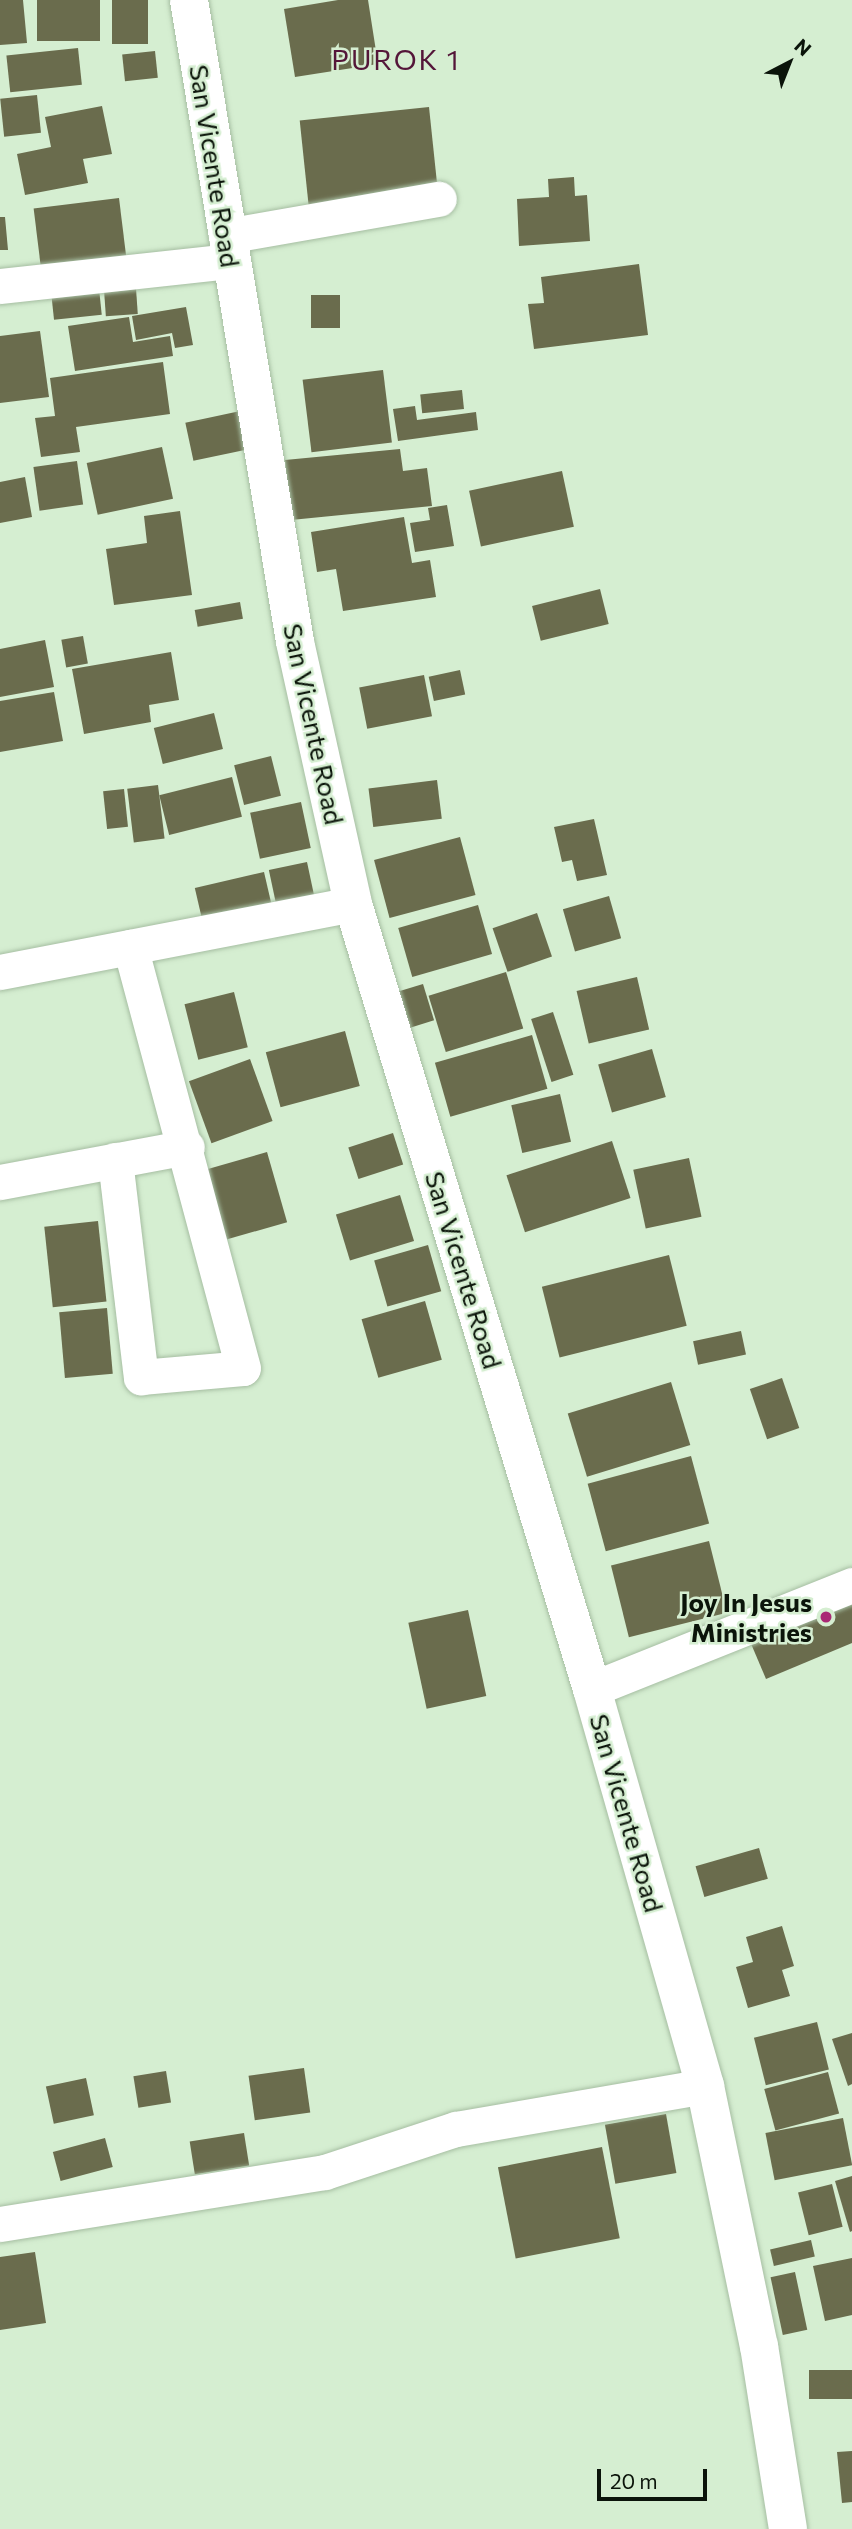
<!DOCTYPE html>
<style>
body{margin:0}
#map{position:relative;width:852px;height:2529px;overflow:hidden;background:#d5eed1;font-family:Commissioner,sans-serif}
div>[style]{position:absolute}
.building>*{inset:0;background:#6a6c4d;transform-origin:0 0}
.roads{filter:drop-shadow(0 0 2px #a6bea2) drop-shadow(0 0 2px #a6bea2)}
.minor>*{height:35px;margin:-17.5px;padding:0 17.5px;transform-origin:17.5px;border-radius:17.5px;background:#fff}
.tertiary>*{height:38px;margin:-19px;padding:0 19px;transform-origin:19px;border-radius:19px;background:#fff}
.dots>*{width:19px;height:19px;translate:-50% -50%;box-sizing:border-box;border:4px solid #d5eed1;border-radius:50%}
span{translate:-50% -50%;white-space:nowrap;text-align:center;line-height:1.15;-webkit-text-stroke:5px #d5eed1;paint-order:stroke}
.street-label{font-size:26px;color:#0b140a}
.poi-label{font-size:26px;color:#0b140a;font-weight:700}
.right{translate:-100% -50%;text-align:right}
.neighbourhood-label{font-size:28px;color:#541639;letter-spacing:2px}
.north{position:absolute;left:754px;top:28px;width:70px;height:70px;-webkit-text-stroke:5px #d5eed1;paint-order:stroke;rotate:42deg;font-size:19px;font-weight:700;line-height:28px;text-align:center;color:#0b140a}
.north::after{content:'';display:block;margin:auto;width:24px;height:32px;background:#0b140a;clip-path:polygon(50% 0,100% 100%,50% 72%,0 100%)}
.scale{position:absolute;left:597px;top:2469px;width:110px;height:32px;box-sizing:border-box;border:4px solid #0b140a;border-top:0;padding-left:9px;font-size:21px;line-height:24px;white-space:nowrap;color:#0b140a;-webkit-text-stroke:5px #d5eed1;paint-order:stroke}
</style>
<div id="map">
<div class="building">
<i style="clip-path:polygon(0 0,23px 0,27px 43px,0 45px)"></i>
<i style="left:37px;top:0;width:63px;height:41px"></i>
<i style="left:112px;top:0;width:36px;height:44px"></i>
<i style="clip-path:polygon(338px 0,368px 0,378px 64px,295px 77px,284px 9px)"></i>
<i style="left:78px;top:48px;width:37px;height:72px;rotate:84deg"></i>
<i style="left:155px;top:51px;width:27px;height:33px;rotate:84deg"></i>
<i style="left:37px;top:95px;width:38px;height:37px;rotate:84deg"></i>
<i style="clip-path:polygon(102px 106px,112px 154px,83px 159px,88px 183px,25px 195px,17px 154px,51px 147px,45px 117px)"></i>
<i style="left:429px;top:107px;width:88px;height:130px;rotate:84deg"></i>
<i style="clip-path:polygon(574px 177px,575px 196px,587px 195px,590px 241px,519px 246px,517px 199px,549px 197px,548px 179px)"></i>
<i style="left:119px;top:198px;width:64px;height:86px;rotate:83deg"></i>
<i style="clip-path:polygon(0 217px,5px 217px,8px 250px,0 250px)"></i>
<i style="clip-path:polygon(639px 264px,648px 335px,534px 349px,528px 304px,544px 303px,541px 277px)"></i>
<i style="left:135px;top:274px;width:40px;height:32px;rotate:86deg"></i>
<i style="left:98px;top:279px;width:36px;height:48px;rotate:84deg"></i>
<i style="left:311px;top:295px;width:29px;height:33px"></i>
<i style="clip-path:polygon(186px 307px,193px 345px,175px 348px,172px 333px,136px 340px,132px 316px)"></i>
<i style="clip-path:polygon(129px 317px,133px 342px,170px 336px,173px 356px,75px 371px,68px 326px)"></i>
<i style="clip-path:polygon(40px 331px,49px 397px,0 403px,0 336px)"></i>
<i style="clip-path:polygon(163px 362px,170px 414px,76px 427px,80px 452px,41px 457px,35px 418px,55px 416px,50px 378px)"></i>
<i style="left:383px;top:370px;width:73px;height:81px;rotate:83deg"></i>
<i style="left:462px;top:390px;width:19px;height:42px;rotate:84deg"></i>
<i style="clip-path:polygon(415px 406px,417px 420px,476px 412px,478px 430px,398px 441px,393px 409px)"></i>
<i style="left:245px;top:410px;width:39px;height:61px;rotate:78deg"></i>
<i style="left:162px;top:447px;width:53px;height:77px;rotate:78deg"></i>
<i style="clip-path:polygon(400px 449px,403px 471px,427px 468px,432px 506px,291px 520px,285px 460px)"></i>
<i style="left:77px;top:461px;width:44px;height:44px;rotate:82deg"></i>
<i style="left:562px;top:471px;width:57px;height:95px;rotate:78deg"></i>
<i style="clip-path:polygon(25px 477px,32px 517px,0 523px,0 482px)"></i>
<i style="clip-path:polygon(447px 505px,454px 546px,415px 552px,410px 523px,430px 520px,428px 508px)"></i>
<i style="clip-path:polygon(180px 511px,192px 595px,114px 605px,106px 549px,147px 543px,144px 516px)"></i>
<i style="clip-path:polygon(404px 517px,412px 563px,430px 560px,436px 597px,343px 611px,336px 569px,317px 572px,311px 532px)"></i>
<i style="left:600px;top:589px;width:36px;height:70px;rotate:76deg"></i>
<i style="left:240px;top:602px;width:17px;height:46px;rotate:80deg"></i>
<i style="left:83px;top:636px;width:28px;height:22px;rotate:80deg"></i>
<i style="clip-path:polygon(45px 640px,54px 687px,0 697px,0 649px)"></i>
<i style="clip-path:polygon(171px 652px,179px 700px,149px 705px,151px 722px,84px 734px,72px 669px)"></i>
<i style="left:460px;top:670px;width:25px;height:32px;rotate:78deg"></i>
<i style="left:424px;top:675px;width:42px;height:66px;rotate:79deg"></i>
<i style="clip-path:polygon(54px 692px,63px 741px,0 752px,0 701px)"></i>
<i style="left:214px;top:713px;width:37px;height:62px;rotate:76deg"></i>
<i style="left:271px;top:756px;width:41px;height:38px;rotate:76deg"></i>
<i style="left:232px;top:777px;width:41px;height:75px;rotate:76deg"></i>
<i style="left:437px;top:780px;width:39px;height:69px;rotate:83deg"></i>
<i style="left:158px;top:785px;width:54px;height:31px;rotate:83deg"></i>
<i style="left:124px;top:789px;width:38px;height:21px;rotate:84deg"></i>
<i style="left:301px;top:802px;width:47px;height:52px;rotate:78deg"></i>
<i style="clip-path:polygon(594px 819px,607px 875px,577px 881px,572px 860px,562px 862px,554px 827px)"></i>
<i style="left:460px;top:837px;width:60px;height:89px;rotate:75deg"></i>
<i style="left:307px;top:862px;width:47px;height:39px;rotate:78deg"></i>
<i style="left:264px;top:872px;width:45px;height:71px;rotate:77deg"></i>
<i style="left:609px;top:896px;width:44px;height:48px;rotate:74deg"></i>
<i style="left:478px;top:905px;width:51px;height:83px;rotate:74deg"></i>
<i style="left:537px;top:913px;width:46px;height:47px;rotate:71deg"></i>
<i style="left:506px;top:972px;width:59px;height:81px;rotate:73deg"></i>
<i style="left:637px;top:977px;width:54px;height:62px;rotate:77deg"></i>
<i style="left:423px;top:984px;width:38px;height:25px;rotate:73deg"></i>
<i style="left:234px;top:992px;width:57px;height:51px;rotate:76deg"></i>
<i style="left:553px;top:1012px;width:66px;height:23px;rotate:72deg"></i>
<i style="left:345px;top:1031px;width:57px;height:82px;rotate:75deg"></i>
<i style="left:532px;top:1035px;width:56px;height:101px;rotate:74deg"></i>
<i style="left:652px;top:1049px;width:50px;height:56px;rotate:74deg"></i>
<i style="left:250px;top:1059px;width:66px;height:65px;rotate:70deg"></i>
<i style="left:560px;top:1094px;width:49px;height:50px;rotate:77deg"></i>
<i style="left:393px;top:1133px;width:33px;height:47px;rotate:72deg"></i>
<i style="left:612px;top:1141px;width:60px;height:111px;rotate:72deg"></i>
<i style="left:267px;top:1152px;width:73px;height:65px;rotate:74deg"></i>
<i style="left:689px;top:1158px;width:60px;height:57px;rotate:78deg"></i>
<i style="left:400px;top:1195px;width:48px;height:67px;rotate:73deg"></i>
<i style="left:98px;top:1221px;width:81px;height:54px;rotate:84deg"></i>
<i style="left:428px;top:1245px;width:48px;height:56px;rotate:74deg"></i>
<i style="left:669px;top:1255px;width:73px;height:131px;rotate:76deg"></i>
<i style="left:425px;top:1301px;width:61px;height:66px;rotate:74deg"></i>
<i style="left:107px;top:1308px;width:66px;height:48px;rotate:85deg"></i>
<i style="left:741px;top:1331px;width:24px;height:49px;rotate:78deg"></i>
<i style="left:782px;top:1378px;width:53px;height:34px;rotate:71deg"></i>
<i style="left:671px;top:1382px;width:66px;height:108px;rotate:73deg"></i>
<i style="left:691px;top:1456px;width:70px;height:107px;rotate:75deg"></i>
<i style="left:709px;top:1541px;width:74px;height:101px;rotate:76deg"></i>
<i style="clip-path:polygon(852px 1596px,852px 1643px,766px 1679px,749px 1639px)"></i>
<i style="left:468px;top:1610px;width:88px;height:61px;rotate:78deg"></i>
<i style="left:759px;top:1848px;width:32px;height:66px;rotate:74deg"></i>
<i style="clip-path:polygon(782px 1926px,794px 1966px,782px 1970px,790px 1996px,748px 2008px,736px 1967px,753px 1962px,746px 1937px)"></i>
<i style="left:817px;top:2022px;width:49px;height:65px;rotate:76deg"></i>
<i style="clip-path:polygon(852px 2033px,852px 2084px,848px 2086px,832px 2039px)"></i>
<i style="left:304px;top:2068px;width:45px;height:56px;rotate:82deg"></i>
<i style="left:166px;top:2071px;width:32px;height:33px;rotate:81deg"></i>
<i style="left:828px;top:2072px;width:43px;height:66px;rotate:75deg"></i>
<i style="left:86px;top:2078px;width:38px;height:41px;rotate:78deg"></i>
<i style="left:666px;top:2114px;width:60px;height:62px;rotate:80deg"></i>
<i style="left:843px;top:2118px;width:48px;height:79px;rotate:79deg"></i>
<i style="left:244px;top:2133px;width:33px;height:55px;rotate:81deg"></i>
<i style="left:105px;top:2138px;width:30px;height:54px;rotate:75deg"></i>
<i style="left:602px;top:2147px;width:93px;height:106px;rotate:79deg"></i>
<i style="clip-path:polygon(852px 2176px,852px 2231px,850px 2232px,835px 2181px)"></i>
<i style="left:832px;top:2184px;width:44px;height:35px;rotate:76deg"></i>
<i style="left:811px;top:2240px;width:17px;height:42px;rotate:77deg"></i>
<i style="clip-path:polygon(35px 2252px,46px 2323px,0 2330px,0 2257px)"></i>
<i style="clip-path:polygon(852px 2258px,852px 2315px,825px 2321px,813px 2266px)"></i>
<i style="left:795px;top:2272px;width:59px;height:25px;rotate:78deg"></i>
<i style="left:852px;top:2370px;width:29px;height:43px;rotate:90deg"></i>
<i style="clip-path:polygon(852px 2451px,852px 2502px,842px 2503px,837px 2452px)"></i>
</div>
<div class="roads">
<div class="minor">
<i style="left:226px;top:236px;width:216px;rotate:-9.9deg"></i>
<i style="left:0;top:286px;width:231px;rotate:-6.2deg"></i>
<i style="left:0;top:972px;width:359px;rotate:-10.9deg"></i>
<i style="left:115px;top:1160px;width:219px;rotate:83.2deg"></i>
<i style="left:141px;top:1377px;width:102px;rotate:-5deg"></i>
<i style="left:243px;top:1368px;width:436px;rotate:-105deg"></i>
<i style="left:0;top:1182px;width:190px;rotate:-10.6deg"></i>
<i style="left:592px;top:1689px;width:280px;rotate:-21.8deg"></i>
<i style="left:0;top:2224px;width:329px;rotate:-9.1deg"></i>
<i style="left:325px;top:2172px;width:138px;rotate:-18.2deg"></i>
<i style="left:456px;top:2129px;width:253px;rotate:-9.8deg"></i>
</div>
<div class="tertiary">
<i style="left:189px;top:0;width:651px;rotate:80.62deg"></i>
<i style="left:295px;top:642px;width:268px;rotate:77.5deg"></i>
<i style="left:353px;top:904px;width:821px;rotate:73.07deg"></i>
<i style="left:592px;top:1689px;width:413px;rotate:74.1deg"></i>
<i style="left:705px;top:2086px;width:266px;rotate:78.3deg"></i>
<i style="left:759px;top:2346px;width:185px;rotate:81deg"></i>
</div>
</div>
<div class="dots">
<i style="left:826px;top:1617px;background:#a92874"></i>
</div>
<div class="street-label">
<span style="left:215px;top:166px;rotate:81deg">San Vicente Road</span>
<span style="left:314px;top:724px;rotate:78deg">San Vicente Road</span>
<span style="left:464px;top:1270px;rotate:73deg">San Vicente Road</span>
<span style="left:627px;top:1813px;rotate:74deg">San Vicente Road</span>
</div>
<div class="poi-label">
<span class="right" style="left:812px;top:1617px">Joy In Jesus<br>Ministries</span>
</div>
<div class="neighbourhood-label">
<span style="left:396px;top:59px">PUROK 1</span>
</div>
<div class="north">N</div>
<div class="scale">20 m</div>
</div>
